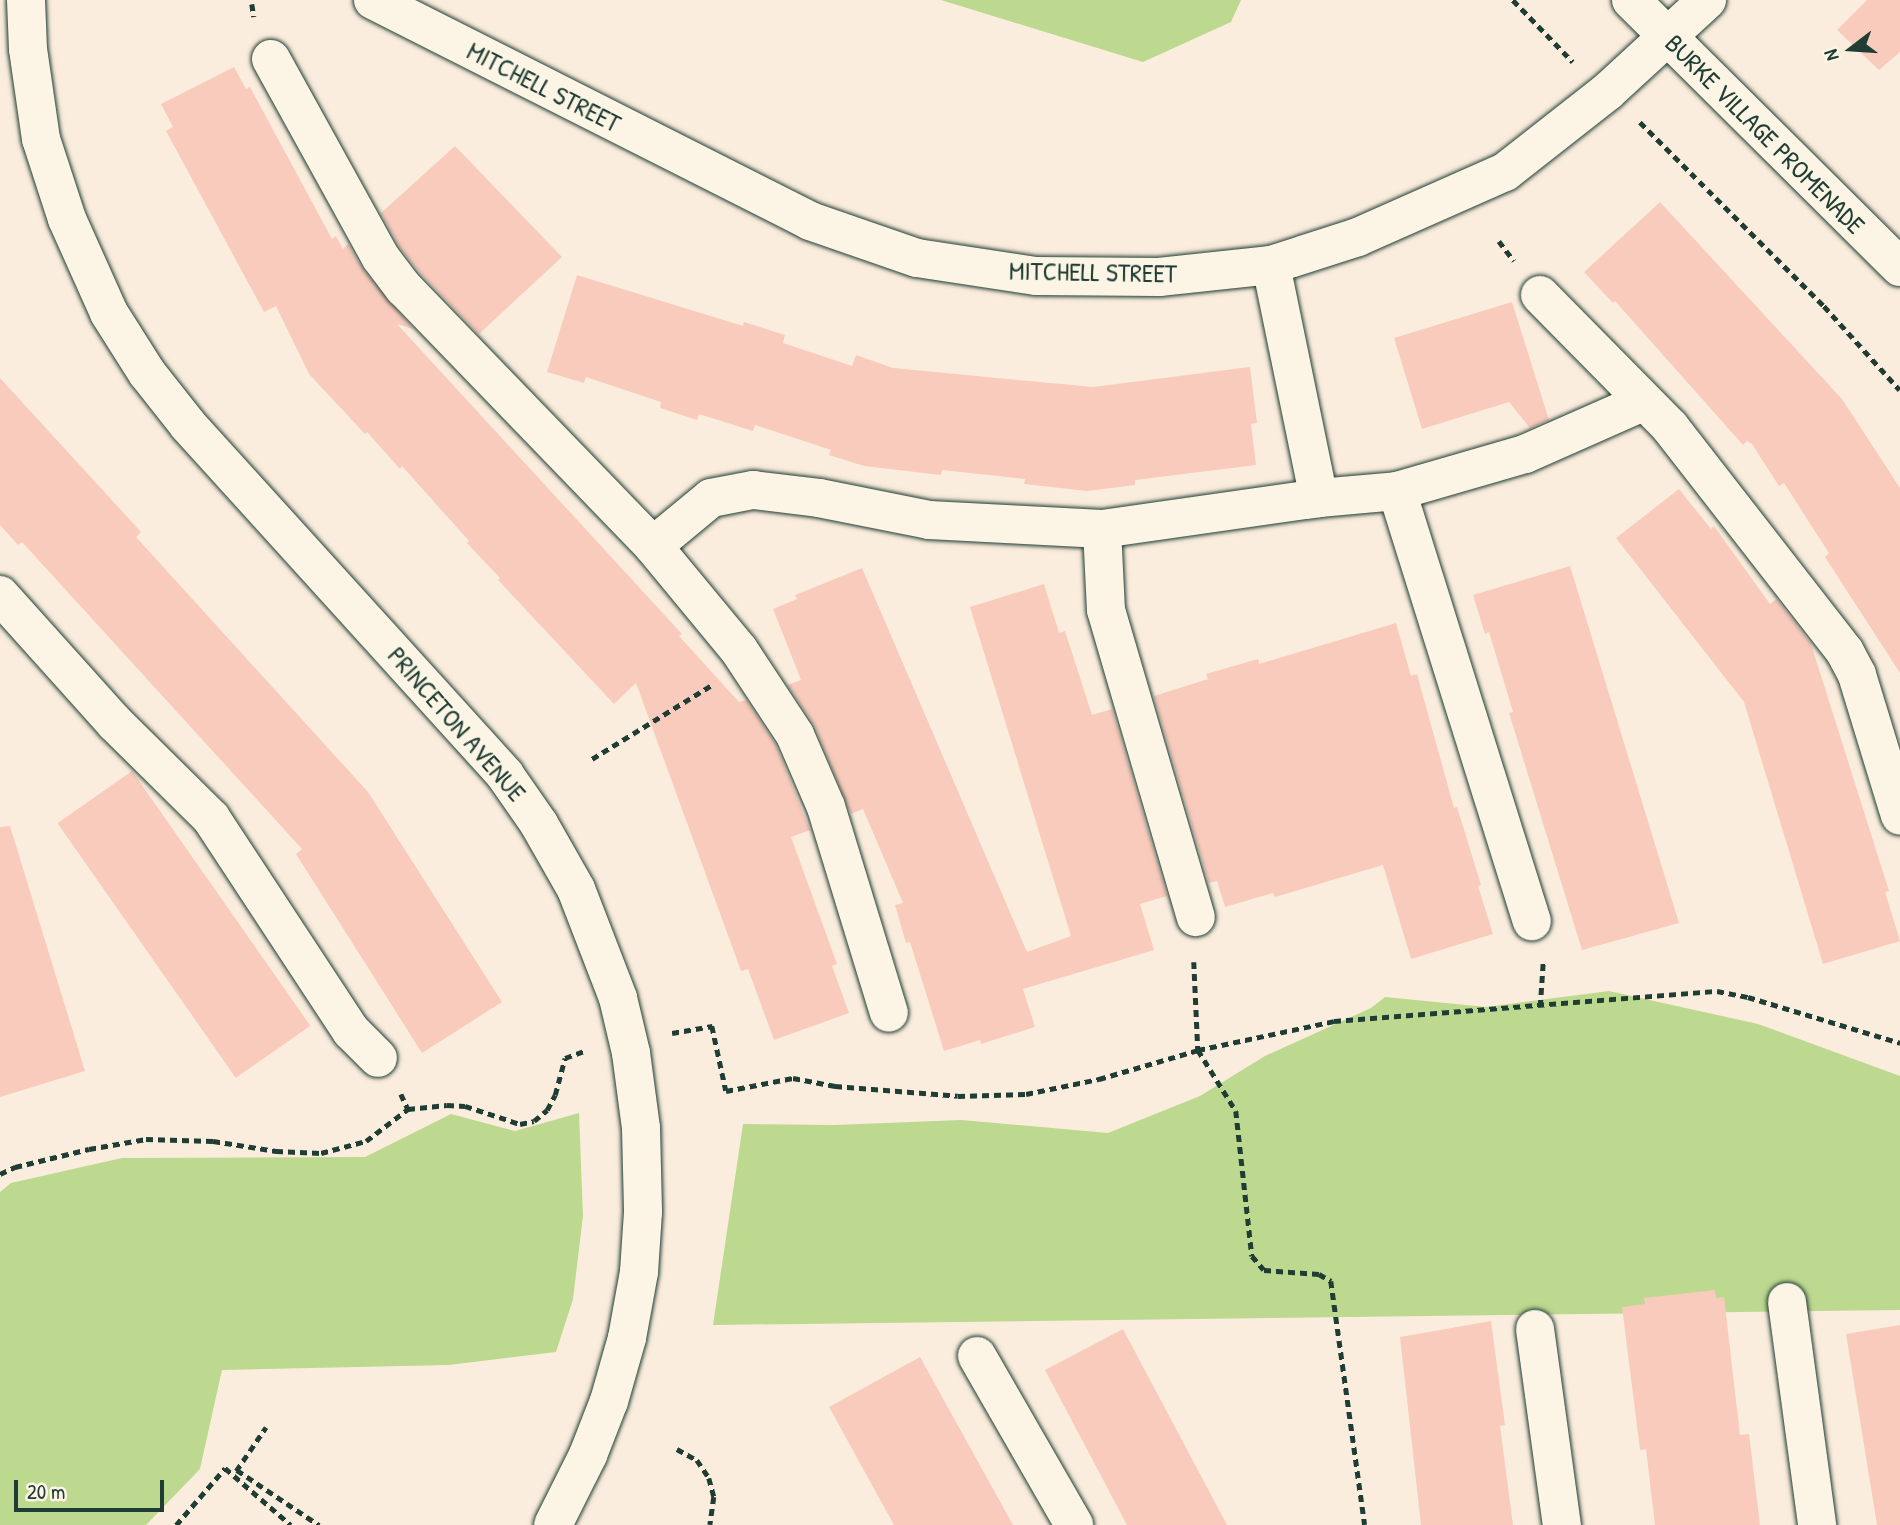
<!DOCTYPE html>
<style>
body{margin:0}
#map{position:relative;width:1900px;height:1525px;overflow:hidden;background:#fbeddd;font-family:"Patrick Hand",sans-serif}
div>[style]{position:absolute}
.green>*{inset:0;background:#bdd88f}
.building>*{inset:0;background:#f9cbbd;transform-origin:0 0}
.path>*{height:4.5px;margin-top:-2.25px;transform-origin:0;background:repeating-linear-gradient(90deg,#1f3d34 0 7px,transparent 0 12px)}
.roads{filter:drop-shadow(0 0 2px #1f3d34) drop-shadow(0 0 2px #1f3d34)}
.minor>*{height:38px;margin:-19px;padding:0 19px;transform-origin:19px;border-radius:19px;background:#fcf5e5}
span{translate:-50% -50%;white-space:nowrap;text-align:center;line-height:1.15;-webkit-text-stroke:6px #fcf5e5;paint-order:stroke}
.street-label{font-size:26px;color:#1f3d34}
.north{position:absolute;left:1816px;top:14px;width:70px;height:70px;-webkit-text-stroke:5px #fcf5e5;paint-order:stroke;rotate:253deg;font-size:19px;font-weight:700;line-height:28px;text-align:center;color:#1f3d34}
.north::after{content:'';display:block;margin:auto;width:24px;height:32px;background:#1f3d34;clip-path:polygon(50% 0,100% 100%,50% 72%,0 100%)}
.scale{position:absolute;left:14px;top:1480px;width:150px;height:32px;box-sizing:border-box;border:4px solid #1f3d34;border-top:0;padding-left:9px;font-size:21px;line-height:24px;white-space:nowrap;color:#1f3d34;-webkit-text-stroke:5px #fcf5e5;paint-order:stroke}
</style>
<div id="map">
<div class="green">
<i style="clip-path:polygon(941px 0,1241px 0,1231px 22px,1143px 62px)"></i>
<i style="clip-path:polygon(1609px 991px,1758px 1024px,1900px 1076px,1900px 1310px,713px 1325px,743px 1124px,835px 1125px,961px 1120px,1108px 1133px,1200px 1096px,1265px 1056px,1371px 1008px,1385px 997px,1486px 1007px)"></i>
<i style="clip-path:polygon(579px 1113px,583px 1216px,573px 1299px,556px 1352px,449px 1365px,222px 1370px,200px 1469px,146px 1525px,0 1525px,0 1192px,11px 1183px,122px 1158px,365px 1157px,451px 1114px,515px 1131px)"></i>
</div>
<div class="building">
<i style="clip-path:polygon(1867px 0,1900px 0,1900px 52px,1879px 70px,1837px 30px)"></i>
<i style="clip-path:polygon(234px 67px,246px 89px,250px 87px,332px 239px,336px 236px,343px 249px,348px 244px,364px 271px,413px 329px,397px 324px,682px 634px,679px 636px,739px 702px,746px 700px,776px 745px,810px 830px,791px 837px,837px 964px,832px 966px,849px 1013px,774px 1040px,748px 969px,741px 971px,636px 683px,614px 704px,498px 580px,500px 578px,467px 543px,469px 541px,402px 466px,400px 469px,367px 432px,365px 434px,309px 374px,276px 306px,264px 312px,166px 131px,173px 127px,161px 104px)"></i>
<i style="clip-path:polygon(455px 146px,562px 257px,479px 334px,421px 274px,399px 246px,381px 213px)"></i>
<i style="clip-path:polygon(1660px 202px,1842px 399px,1900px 488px,1900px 673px,1825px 557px,1829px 553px,1784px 483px,1779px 486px,1752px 444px,1747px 441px,1743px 445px,1615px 301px,1613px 303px,1584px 272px)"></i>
<i style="clip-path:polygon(577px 275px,743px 326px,744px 322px,785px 335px,783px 343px,852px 366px,856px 355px,893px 368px,1093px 387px,1250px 367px,1257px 423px,1251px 424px,1256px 465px,1135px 480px,1135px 485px,1087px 491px,1024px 484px,1025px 479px,942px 470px,941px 475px,864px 466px,829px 455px,831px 450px,755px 425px,753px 431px,699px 414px,697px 420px,660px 408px,661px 402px,586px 377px,584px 383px,547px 372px)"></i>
<i style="clip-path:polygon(1512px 302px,1549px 420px,1530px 428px,1509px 402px,1422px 429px,1394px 338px)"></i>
<i style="clip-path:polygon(0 378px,141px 532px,136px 537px,368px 792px,502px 1002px,422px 1053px,296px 854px,302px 849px,22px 542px,18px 545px,0 525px)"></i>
<i style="clip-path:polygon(1679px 489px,1711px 529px,1714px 526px,1770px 604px,1776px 599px,1811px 644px,1889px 891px,1885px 892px,1900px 941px,1823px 964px,1744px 702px,1616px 538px)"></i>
<i style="clip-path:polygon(1570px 566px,1679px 923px,1582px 950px,1509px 713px,1513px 712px,1489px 632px,1485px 634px,1473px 595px)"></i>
<i style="clip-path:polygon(862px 568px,1027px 952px,1071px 936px,970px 607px,1044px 584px,1059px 633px,1065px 631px,1092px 715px,1112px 709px,1167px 896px,1140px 904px,1154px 950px,1023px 989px,1035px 1027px,981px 1044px,980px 1040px,944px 1051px,910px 942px,906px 943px,895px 905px,903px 903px,863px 809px,851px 814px,815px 726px,788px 685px,801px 680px,773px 609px,797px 599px,795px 595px)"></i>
<i style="clip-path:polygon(1396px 623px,1411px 676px,1417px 674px,1454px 808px,1457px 807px,1481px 885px,1478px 886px,1493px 934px,1411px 959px,1383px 865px,1275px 897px,1273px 893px,1225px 907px,1217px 881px,1209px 883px,1154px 696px,1208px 679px,1206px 674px,1258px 659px,1259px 664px)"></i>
<i style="left:132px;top:771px;width:311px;height:91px;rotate:55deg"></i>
<i style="clip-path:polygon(10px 826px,85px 1071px,0 1097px,0 827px)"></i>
<i style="clip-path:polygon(1715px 1290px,1716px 1298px,1724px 1297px,1740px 1435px,1749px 1434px,1760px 1525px,1655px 1525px,1646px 1449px,1640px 1450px,1622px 1307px,1645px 1304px,1644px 1298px)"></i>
<i style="clip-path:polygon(1491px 1321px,1505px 1425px,1500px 1426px,1513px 1525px,1421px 1525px,1400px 1337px)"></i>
<i style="clip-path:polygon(1900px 1325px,1900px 1525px,1877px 1525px,1846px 1334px)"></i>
<i style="clip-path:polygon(1123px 1329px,1227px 1525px,1127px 1525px,1045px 1370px)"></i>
<i style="clip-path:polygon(920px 1357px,1013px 1525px,894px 1525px,829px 1407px)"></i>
</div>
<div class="path">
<i style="left:1513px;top:0;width:86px;rotate:45.9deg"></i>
<i style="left:252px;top:4px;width:13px;rotate:81deg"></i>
<i style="left:1640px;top:122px;width:260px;rotate:45deg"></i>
<i style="left:1824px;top:306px;width:113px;rotate:47.9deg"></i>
<i style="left:1499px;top:241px;width:25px;rotate:53deg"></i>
<i style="left:592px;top:759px;width:139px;rotate:-31.7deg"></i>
<i style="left:1194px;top:962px;width:88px;rotate:87.4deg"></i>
<i style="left:1198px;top:1050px;width:72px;rotate:58.1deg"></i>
<i style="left:1236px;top:1111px;width:146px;rotate:83.7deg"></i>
<i style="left:1252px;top:1256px;width:18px;rotate:49deg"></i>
<i style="left:1264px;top:1270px;width:55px;rotate:4.2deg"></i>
<i style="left:1319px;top:1274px;width:14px;rotate:30deg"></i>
<i style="left:1331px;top:1281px;width:246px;rotate:82.1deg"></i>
<i style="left:1540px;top:1007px;width:45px;rotate:-86.2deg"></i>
<i style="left:672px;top:1033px;width:41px;rotate:-9.9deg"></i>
<i style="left:712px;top:1026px;width:66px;rotate:77.8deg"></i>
<i style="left:726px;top:1091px;width:68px;rotate:-11deg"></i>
<i style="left:793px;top:1078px;width:43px;rotate:10.8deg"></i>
<i style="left:835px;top:1086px;width:123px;rotate:4.6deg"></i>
<i style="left:958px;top:1096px;width:68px;rotate:-1.7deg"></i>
<i style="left:1026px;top:1094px;width:75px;rotate:-11.6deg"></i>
<i style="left:1099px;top:1079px;width:103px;rotate:-16.3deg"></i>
<i style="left:1198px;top:1050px;width:139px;rotate:-12deg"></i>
<i style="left:1334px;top:1021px;width:384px;rotate:-4.5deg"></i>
<i style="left:1717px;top:991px;width:32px;rotate:11deg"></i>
<i style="left:1748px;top:997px;width:159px;rotate:16.8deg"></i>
<i style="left:401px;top:1094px;width:17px;rotate:65deg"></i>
<i style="left:0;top:1174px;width:17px;rotate:-25deg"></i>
<i style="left:15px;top:1167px;width:76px;rotate:-13.7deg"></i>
<i style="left:89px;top:1149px;width:58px;rotate:-10deg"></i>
<i style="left:146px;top:1139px;width:67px;rotate:1.7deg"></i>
<i style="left:213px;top:1141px;width:64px;rotate:9deg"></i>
<i style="left:276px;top:1151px;width:45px;rotate:2.5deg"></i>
<i style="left:321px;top:1153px;width:47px;rotate:-14.9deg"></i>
<i style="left:366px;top:1141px;width:53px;rotate:-37.3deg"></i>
<i style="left:408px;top:1109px;width:39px;rotate:-6deg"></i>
<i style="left:447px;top:1105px;width:18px;rotate:3deg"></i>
<i style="left:465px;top:1106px;width:58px;rotate:18.1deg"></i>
<i style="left:520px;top:1124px;width:14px;rotate:-12deg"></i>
<i style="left:534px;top:1121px;width:17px;rotate:-40deg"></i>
<i style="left:547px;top:1110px;width:17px;rotate:-62deg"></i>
<i style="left:555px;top:1095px;width:38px;rotate:-75deg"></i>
<i style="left:565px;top:1058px;width:20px;rotate:-20deg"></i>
<i style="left:677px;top:1449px;width:23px;rotate:29deg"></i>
<i style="left:697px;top:1460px;width:22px;rotate:56deg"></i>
<i style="left:709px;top:1478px;width:20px;rotate:75deg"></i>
<i style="left:714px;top:1497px;width:28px;rotate:98deg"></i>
<i style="left:237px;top:1470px;width:99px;rotate:33.9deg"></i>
<i style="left:236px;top:1471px;width:53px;rotate:-55.7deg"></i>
<i style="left:176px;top:1525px;width:75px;rotate:-49.3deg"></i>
<i style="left:225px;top:1468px;width:87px;rotate:40.8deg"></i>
</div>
<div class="roads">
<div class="minor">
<i style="left:26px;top:0;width:49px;rotate:87.7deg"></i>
<i style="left:28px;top:49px;width:91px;rotate:81.8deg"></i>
<i style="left:41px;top:139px;width:84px;rotate:72deg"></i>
<i style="left:67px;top:219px;width:103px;rotate:65.9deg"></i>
<i style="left:109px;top:313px;width:71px;rotate:57.7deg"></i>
<i style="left:147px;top:373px;width:66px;rotate:51.7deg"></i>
<i style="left:188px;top:425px;width:472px;rotate:47.8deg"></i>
<i style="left:505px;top:775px;width:60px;rotate:55.2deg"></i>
<i style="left:539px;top:824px;width:75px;rotate:60.4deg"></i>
<i style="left:576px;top:889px;width:117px;rotate:68.9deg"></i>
<i style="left:618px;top:998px;width:57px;rotate:76.7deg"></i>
<i style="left:631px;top:1053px;width:76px;rotate:82.4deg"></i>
<i style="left:641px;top:1128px;width:84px;rotate:88.6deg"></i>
<i style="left:643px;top:1212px;width:60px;rotate:93.8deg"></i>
<i style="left:639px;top:1272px;width:67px;rotate:100.3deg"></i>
<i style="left:627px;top:1338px;width:66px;rotate:105.9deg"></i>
<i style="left:609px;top:1401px;width:58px;rotate:111.3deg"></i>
<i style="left:588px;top:1455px;width:78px;rotate:116.6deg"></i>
<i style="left:373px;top:0;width:490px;rotate:26.8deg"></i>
<i style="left:810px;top:221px;width:113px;rotate:19.1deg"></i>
<i style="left:917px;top:258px;width:120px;rotate:8.6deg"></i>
<i style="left:1036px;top:276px;width:123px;rotate:0.5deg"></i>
<i style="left:1159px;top:277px;width:113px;rotate:-6.1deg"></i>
<i style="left:1271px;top:265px;width:91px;rotate:-17.8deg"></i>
<i style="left:1358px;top:237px;width:161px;rotate:-23.9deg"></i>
<i style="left:1505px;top:172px;width:130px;rotate:-38.1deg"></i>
<i style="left:1607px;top:92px;width:136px;rotate:-42.6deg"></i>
<i style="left:1631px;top:0;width:379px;rotate:44.8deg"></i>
<i style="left:271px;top:59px;width:227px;rotate:61.1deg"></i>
<i style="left:381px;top:258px;width:38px;rotate:53deg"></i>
<i style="left:404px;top:288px;width:359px;rotate:46deg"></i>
<i style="left:653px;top:546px;width:135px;rotate:50.4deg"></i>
<i style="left:739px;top:650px;width:102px;rotate:56.6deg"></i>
<i style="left:795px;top:735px;width:78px;rotate:66.7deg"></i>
<i style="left:826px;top:807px;width:215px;rotate:73deg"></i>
<i style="left:1271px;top:265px;width:238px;rotate:78.4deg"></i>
<i style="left:1540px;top:295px;width:185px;rotate:45.4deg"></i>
<i style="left:1670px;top:427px;width:285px;rotate:52.1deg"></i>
<i style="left:1845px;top:652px;width:26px;rotate:62deg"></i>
<i style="left:1857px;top:675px;width:147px;rotate:73deg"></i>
<i style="left:1397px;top:491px;width:451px;rotate:72.6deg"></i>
<i style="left:1102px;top:529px;width:81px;rotate:87.2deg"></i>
<i style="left:1106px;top:610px;width:320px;rotate:73.7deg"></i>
<i style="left:653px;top:546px;width:75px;rotate:-39.6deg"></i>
<i style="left:711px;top:498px;width:43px;rotate:-10.8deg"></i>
<i style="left:753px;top:490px;width:66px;rotate:6.9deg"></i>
<i style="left:819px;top:498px;width:112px;rotate:11.3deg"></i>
<i style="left:929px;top:520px;width:173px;rotate:3deg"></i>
<i style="left:1102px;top:529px;width:219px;rotate:-8.1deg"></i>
<i style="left:1319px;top:498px;width:78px;rotate:-5.1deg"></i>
<i style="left:1397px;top:491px;width:133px;rotate:-16.1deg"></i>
<i style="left:1525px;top:454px;width:129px;rotate:-23.8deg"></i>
<i style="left:0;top:595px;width:172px;rotate:48.1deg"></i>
<i style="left:115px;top:723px;width:135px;rotate:44.7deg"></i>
<i style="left:211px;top:818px;width:255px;rotate:56.7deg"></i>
<i style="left:351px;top:1031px;width:38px;rotate:45deg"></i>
<i style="left:1787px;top:1302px;width:225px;rotate:82.3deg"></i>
<i style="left:1535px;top:1329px;width:198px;rotate:82.2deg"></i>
<i style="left:977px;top:1356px;width:195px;rotate:60.1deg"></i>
</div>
</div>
<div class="street-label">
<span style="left:544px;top:87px;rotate:27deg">MITCHELL STREET</span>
<span style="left:1765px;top:134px;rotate:45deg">BURKE VILLAGE PROMENADE</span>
<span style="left:1093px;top:272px;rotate:1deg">MITCHELL STREET</span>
<span style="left:457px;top:724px;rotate:49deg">PRINCETON AVENUE</span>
</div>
<div class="north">N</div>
<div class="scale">20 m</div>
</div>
